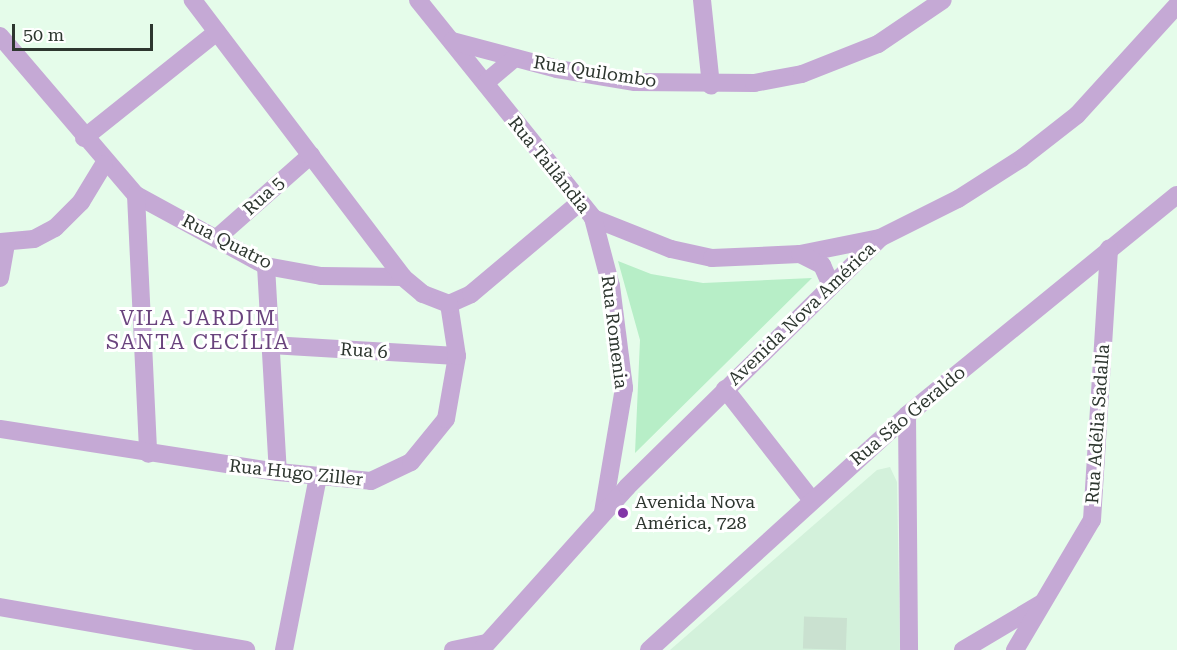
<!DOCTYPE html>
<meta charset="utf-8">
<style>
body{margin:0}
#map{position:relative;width:1177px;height:650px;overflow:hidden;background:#e5fcea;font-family:"Roboto Serif",serif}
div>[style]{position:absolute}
.built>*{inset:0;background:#d3f1db}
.green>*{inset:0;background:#b7eec7}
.building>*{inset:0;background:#cae1d0;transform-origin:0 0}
.minor>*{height:18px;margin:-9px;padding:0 9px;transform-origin:9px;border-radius:9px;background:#c5a9d5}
.dots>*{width:16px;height:16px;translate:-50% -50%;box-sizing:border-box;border:3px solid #fff;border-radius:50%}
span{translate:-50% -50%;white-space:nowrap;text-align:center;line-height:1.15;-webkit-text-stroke:6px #fff;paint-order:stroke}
.street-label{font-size:18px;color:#2d362f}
.poi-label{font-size:18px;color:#2d362f}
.left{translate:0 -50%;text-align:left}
.quarter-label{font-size:21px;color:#6a447e;letter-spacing:1.5px}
.scale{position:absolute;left:12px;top:24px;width:141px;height:27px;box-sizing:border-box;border:3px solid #2d362f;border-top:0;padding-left:8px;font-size:18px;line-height:21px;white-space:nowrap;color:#2d362f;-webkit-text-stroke:4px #fff;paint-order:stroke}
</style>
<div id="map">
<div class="built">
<i style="clip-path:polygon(890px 467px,897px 482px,900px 650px,670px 650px,877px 470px)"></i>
</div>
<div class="green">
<i style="clip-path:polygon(618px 261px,651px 274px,703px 283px,812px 278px,635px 453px,640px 340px)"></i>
</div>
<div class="building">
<i style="left:847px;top:618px;width:32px;height:43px;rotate:92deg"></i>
</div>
<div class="minor">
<i style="left:418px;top:0;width:280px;rotate:51.2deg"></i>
<i style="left:593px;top:218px;width:84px;rotate:21.7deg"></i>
<i style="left:671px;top:249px;width:42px;rotate:12.4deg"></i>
<i style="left:712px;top:258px;width:88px;rotate:-2.6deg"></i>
<i style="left:800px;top:254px;width:81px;rotate:-11.4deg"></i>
<i style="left:702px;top:0;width:86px;rotate:84deg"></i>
<i style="left:0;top:36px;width:209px;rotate:49.5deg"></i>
<i style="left:136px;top:195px;width:148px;rotate:28.6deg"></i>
<i style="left:266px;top:266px;width:56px;rotate:10.3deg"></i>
<i style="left:321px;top:276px;width:82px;rotate:0.7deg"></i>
<i style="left:452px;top:41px;width:109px;rotate:14.9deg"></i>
<i style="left:557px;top:69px;width:79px;rotate:9.5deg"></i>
<i style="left:635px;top:82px;width:119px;rotate:0.5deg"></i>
<i style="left:754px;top:83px;width:49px;rotate:-10.6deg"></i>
<i style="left:802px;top:74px;width:82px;rotate:-21.5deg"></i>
<i style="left:878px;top:44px;width:78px;rotate:-34.1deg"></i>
<i style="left:485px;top:83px;width:39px;rotate:-40deg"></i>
<i style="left:84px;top:138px;width:170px;rotate:-38.6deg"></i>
<i style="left:136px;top:195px;width:259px;rotate:87.3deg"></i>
<i style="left:593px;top:218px;width:70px;rotate:75.2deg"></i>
<i style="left:611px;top:286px;width:103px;rotate:82.7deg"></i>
<i style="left:624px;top:388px;width:126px;rotate:99.6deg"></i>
<i style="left:218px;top:237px;width:124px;rotate:-41.4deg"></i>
<i style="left:0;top:242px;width:34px;rotate:-5deg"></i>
<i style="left:34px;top:239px;width:24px;rotate:-28deg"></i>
<i style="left:55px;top:228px;width:37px;rotate:-45deg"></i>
<i style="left:81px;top:202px;width:44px;rotate:-58.8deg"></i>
<i style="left:800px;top:254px;width:25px;rotate:27deg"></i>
<i style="left:822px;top:265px;width:22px;rotate:66deg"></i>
<i style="left:266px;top:266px;width:206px;rotate:86.7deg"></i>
<i style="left:0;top:278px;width:36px;rotate:-80deg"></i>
<i style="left:449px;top:304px;width:24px;rotate:-24deg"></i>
<i style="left:471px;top:294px;width:141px;rotate:-40.1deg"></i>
<i style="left:271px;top:345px;width:186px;rotate:3.4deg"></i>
<i style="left:725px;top:389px;width:140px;rotate:52deg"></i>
<i style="left:907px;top:415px;width:235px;rotate:89.5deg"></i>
<i style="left:0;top:429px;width:281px;rotate:8.8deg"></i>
<i style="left:278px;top:472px;width:93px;rotate:5.5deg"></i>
<i style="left:371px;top:481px;width:44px;rotate:-25.4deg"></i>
<i style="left:411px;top:462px;width:55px;rotate:-50.9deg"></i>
<i style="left:446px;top:419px;width:64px;rotate:-80.1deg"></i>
<i style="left:457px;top:356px;width:53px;rotate:-98.7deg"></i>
<i style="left:449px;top:304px;width:28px;rotate:-159deg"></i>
<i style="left:423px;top:294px;width:26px;rotate:-140deg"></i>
<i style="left:403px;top:277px;width:348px;rotate:-127.2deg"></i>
<i style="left:0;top:607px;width:250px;rotate:9.9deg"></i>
<i style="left:284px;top:650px;width:176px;rotate:-78.9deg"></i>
<i style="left:453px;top:650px;width:34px;rotate:-12deg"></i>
<i style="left:481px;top:650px;width:219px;rotate:-48.1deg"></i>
<i style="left:627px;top:487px;width:355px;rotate:-44.5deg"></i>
<i style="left:880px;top:238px;width:87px;rotate:-26.6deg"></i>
<i style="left:958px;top:199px;width:76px;rotate:-32.6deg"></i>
<i style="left:1022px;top:158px;width:70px;rotate:-38deg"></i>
<i style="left:1077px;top:115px;width:149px;rotate:-47.7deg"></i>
<i style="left:649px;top:650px;width:349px;rotate:-42.3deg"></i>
<i style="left:907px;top:415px;width:348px;rotate:-39.2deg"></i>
<i style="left:963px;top:650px;width:92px;rotate:-30.7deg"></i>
<i style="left:1015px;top:650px;width:151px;rotate:-59.4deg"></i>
<i style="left:1092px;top:520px;width:272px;rotate:-86.4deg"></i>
</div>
<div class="dots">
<i style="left:623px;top:513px;background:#8235a6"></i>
</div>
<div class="street-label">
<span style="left:595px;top:72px;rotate:9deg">Rua Quilombo</span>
<span style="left:549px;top:165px;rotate:51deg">Rua Tailândia</span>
<span style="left:264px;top:196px;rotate:-42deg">Rua 5</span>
<span style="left:227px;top:242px;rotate:27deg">Rua Quatro</span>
<span style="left:802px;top:314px;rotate:-44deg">Avenida Nova América</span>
<span style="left:614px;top:332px;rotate:83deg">Rua Romenia</span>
<span style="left:364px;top:351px;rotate:4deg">Rua 6</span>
<span style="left:908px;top:416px;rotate:-40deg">Rua São Geraldo</span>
<span style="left:1098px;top:424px;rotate:-86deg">Rua Adélia Sadalla</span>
<span style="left:296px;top:473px;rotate:6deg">Rua Hugo Ziller</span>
</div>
<div class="poi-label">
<span class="left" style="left:635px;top:513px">Avenida Nova<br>América, 728</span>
</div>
<div class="quarter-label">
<span style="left:198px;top:330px">VILA JARDIM<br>SANTA CECÍLIA</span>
</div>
<div class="scale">50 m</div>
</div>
